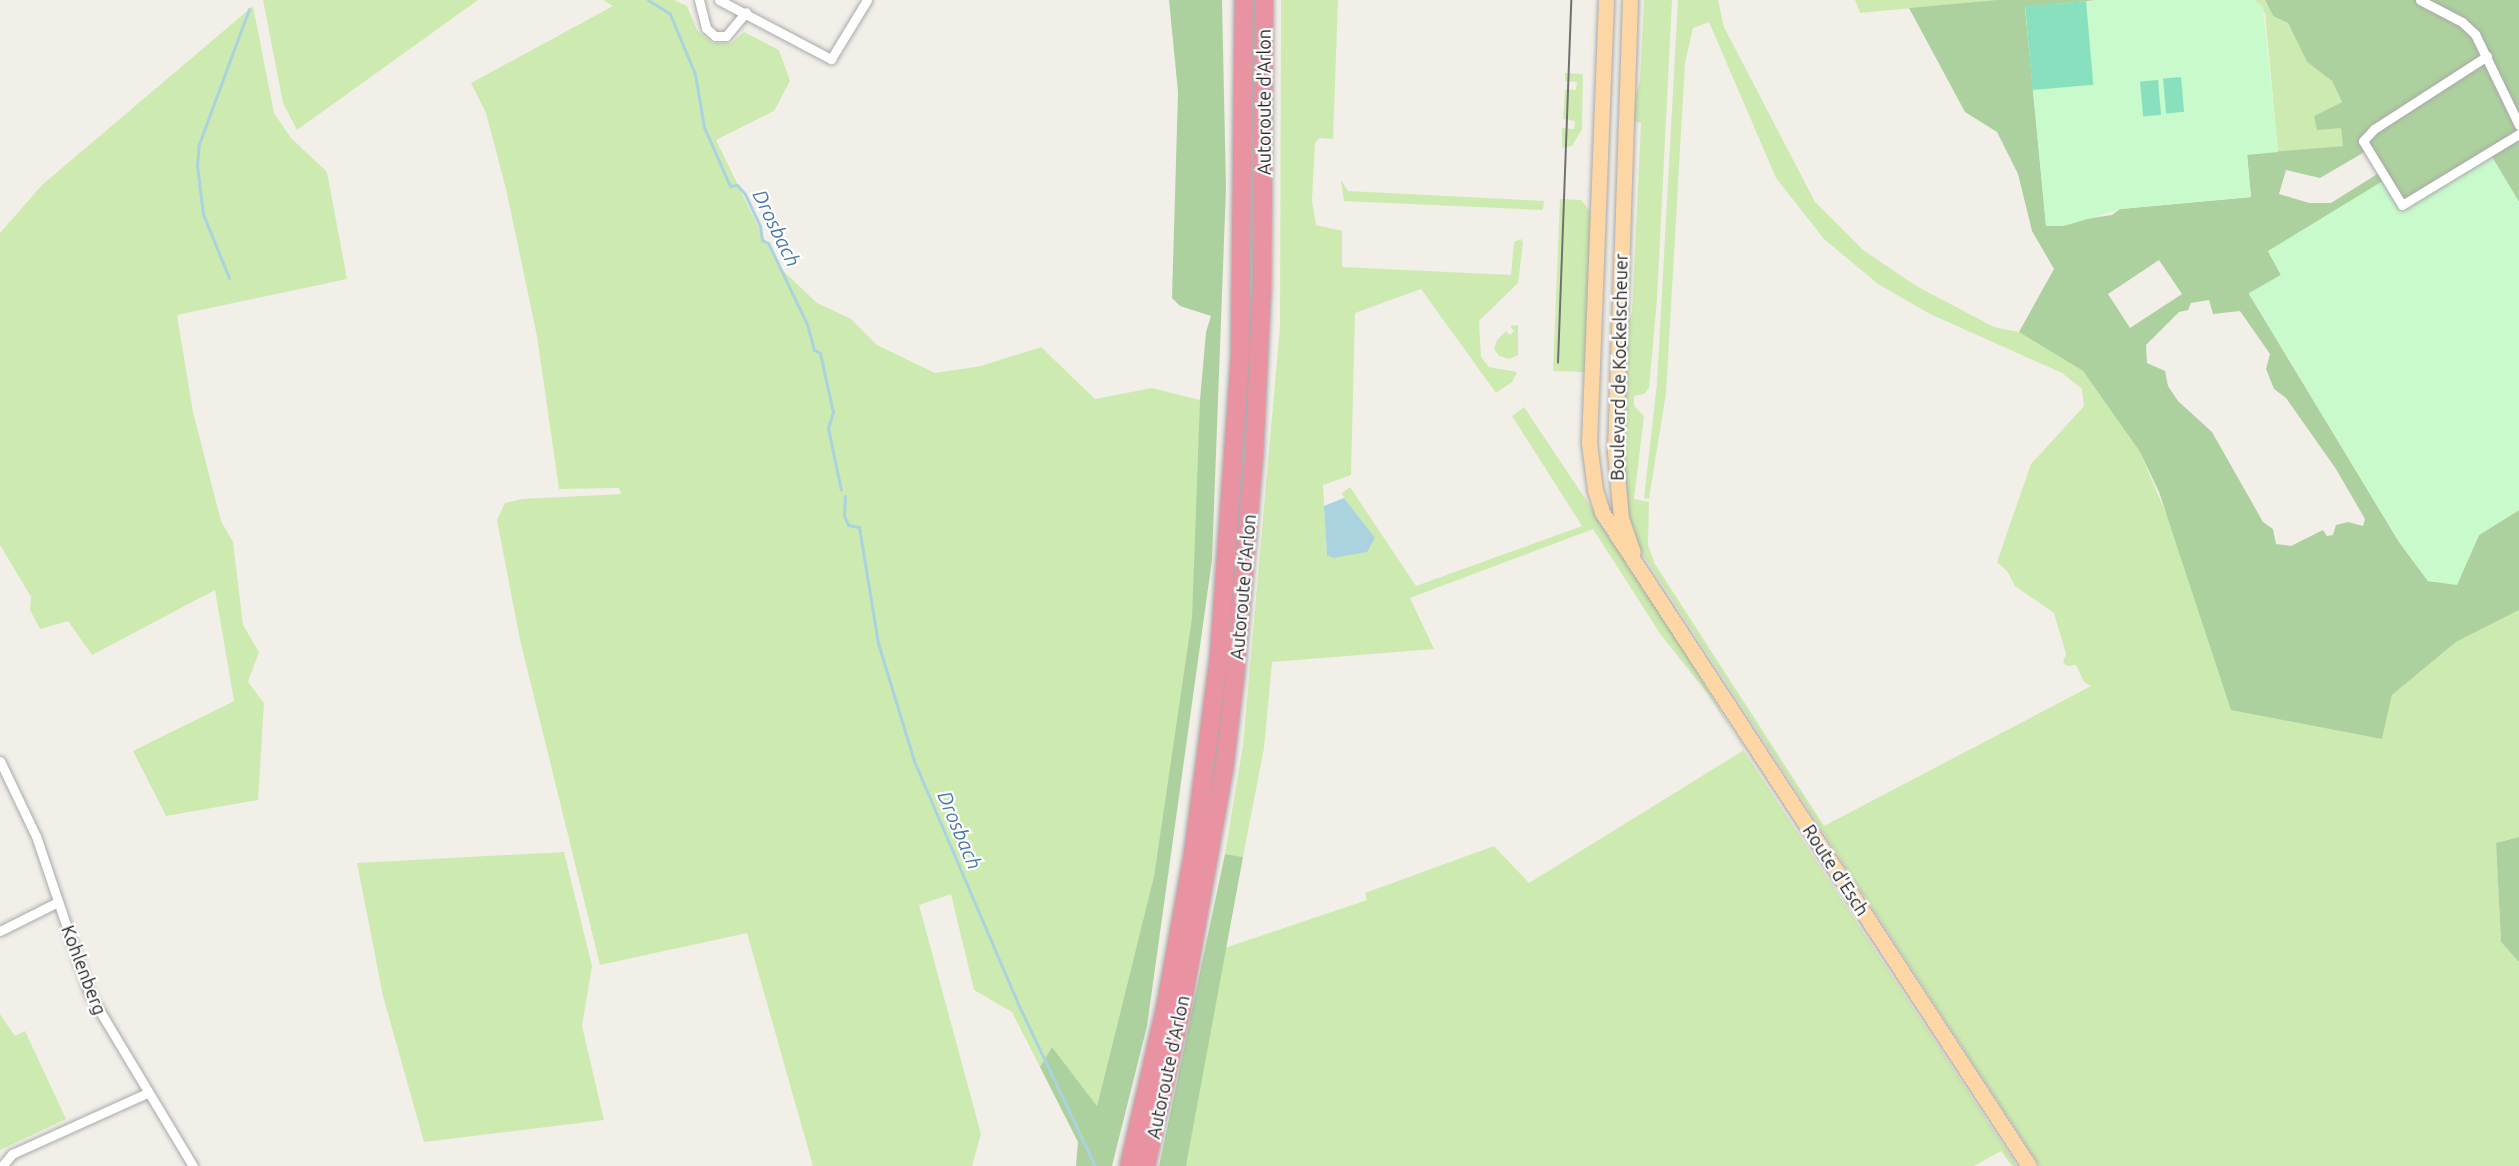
<!DOCTYPE html>
<style>
body{margin:0}
#map{position:relative;width:2519px;height:1166px;overflow:hidden;background:#f2efe9;font-family:Ubuntu,sans-serif}
div>[style]{position:absolute}
.grass>*{inset:0;background:#cdebb0}
.forest>*{inset:0;background:#add19e}
.park>*{inset:0;background:#c8facc}
.pitch>*{inset:0;background:#88e0be;transform-origin:0 0}
.water>*{inset:0;background:#aad3df}
.stream>*{height:3px;margin:-1.5px;padding:0 1.5px;transform-origin:1.5px;border-radius:1.5px;background:#aad3df}
.roads{filter:drop-shadow(0 0 2px #a9a9a9) drop-shadow(0 0 2px #a9a9a9)}
.minor>*{height:9px;margin:-4.5px;padding:0 4.5px;transform-origin:4.5px;border-radius:4.5px;background:#fff}
.primary>*{height:15px;margin:-7.5px;padding:0 7.5px;transform-origin:7.5px;border-radius:7.5px;background:#fcd6a4}
.motorway>*{height:18px;margin:-9px;padding:0 9px;transform-origin:9px;border-radius:9px;background:#e892a2}
.tram>*{height:1.5px;margin:-0.75px;padding:0 0.75px;transform-origin:0.75px;border-radius:0.75px;background:#707070}
span{translate:-50% -50%;white-space:nowrap;text-align:center;line-height:1.15;-webkit-text-stroke:4.5px #fff;paint-order:stroke}
.street-label{font-size:18px;color:#222}
.water-label{font-size:20px;color:#4a7aab;font-style:italic}
</style>
<div id="map">
<div class="grass">
<i style="clip-path:polygon(263px 0,478px 0,297px 130px,283px 103px)"></i>
<i style="clip-path:polygon(603px 0,674px 0,687px 6px,697px 30px,712px 43px,731px 43px,744px 32px,779px 50px,790px 81px,774px 111px,716px 140px,777px 265px,817px 303px,851px 319px,877px 345px,935px 373px,981px 366px,1041px 347px,1095px 399px,1152px 388px,1200px 400px,1198px 583px,1154px 876px,1097px 1106px,1052px 1047px,1040px 1067px,1012px 1012px,974px 990px,951px 894px,919px 905px,981px 1134px,972px 1166px,813px 1166px,747px 933px,600px 965px,520px 640px,497px 520px,505px 503px,522px 499px,621px 494px,619px 488px,559px 489px,537px 336px,506px 189px,486px 113px,471px 83px,613px 6px)"></i>
<i style="clip-path:polygon(1281px 0,1338px 0,1333px 139px,1320px 138px,1315px 143px,1312px 200px,1316px 225px,1342px 231px,1342px 267px,1511px 275px,1514px 242px,1521px 239px,1523px 243px,1518px 283px,1479px 321px,1481px 357px,1489px 367px,1517px 372px,1512px 382px,1496px 393px,1421px 289px,1355px 313px,1351px 475px,1323px 485px,1327px 555px,1375px 539px,1344px 498px,1342px 493px,1350px 487px,1416px 586px,1582px 526px,1512px 416px,1524px 407px,1657px 606px,1744px 751px,2017px 1166px,2012px 1166px,2001px 1151px,1974px 1166px,1186px 1166px,1225px 948px,1367px 900px,1365px 893px,1494px 846px,1529px 883px,1744px 750px,1707px 693px,1661px 635px,1593px 529px,1410px 598px,1434px 649px,1272px 662px,1264px 748px,1243px 857px,1225px 854px,1243px 745px,1280px 326px)"></i>
<i style="clip-path:polygon(1644px 0,1672px 0,1657px 300px,1649px 388px,1644px 394px,1634px 396px,1634px 406px,1644px 416px,1634px 499px,1649px 502px,1648px 545px,1655px 564px,1824px 826px,2091px 686px,2084px 682px,2076px 665px,2067px 666px,2063px 662px,2066px 654px,2054px 613px,2015px 586px,2007px 571px,1997px 562px,2031px 464px,2084px 406px,2082px 389px,2062px 373px,1930px 314px,1878px 284px,1824px 239px,1776px 178px,1709px 22px,1693px 28px,1685px 63px,1666px 393px,1649px 499px,1644px 498px,1657px 383px,1678px 0,1718px 0,1724px 27px,1815px 202px,1863px 250px,1918px 287px,1994px 327px,2019px 332px,2083px 371px,2140px 452px,2170px 523px,2382px 739px,2392px 695px,2456px 642px,2519px 610px,2519px 837px,2496px 843px,2501px 942px,2519px 962px,2519px 1166px,2040px 1166px,1629px 533px,1620px 487px,1626px 334px,1632px 312px,1641px 123px,1634px 121px,1635px 101px,1640px 79px)"></i>
<i style="clip-path:polygon(1855px 0,1996px 0,1860px 13px)"></i>
<i style="clip-path:polygon(2255px 0,2265px 0,2273px 16px,2288px 23px,2307px 62px,2332px 81px,2342px 102px,2314px 116px,2341px 128px,2344px 146px,2278px 152px,2265px 13px)"></i>
<i style="clip-path:polygon(253px 6px,274px 113px,291px 138px,327px 172px,347px 279px,177px 315px,193px 412px,221px 521px,233px 542px,243px 625px,259px 652px,248px 682px,264px 703px,258px 800px,166px 816px,133px 751px,234px 701px,215px 590px,92px 655px,68px 621px,40px 629px,30px 610px,31px 597px,0 545px,0 233px,42px 185px)"></i>
<i style="clip-path:polygon(1565px 73px,1583px 74px,1582px 129px,1572px 146px,1562px 148px,1562px 128px,1574px 129px,1575px 121px,1563px 119px,1565px 89px,1576px 90px,1577px 82px,1565px 81px)"></i>
<i style="clip-path:polygon(1341px 180px,1348px 191px,1544px 201px,1543px 210px,1344px 201px)"></i>
<i style="clip-path:polygon(1560px 199px,1581px 200px,1591px 212px,1586px 372px,1553px 371px)"></i>
<i style="clip-path:polygon(1518px 325px,1518px 355px,1509px 359px,1499px 356px,1494px 349px,1497px 340px,1506px 331px,1510px 335px,1514px 331px,1510px 326px)"></i>
<i style="clip-path:polygon(564px 852px,592px 966px,582px 1026px,604px 1120px,424px 1142px,383px 996px,357px 863px)"></i>
<i style="clip-path:polygon(0 1014px,15px 1036px,25px 1031px,66px 1119px,0 1150px)"></i>
</div>
<div class="forest">
<i style="clip-path:polygon(1169px 0,1222px 0,1226px 188px,1212px 560px,1147px 1026px,1112px 1166px,1076px 1166px,1078px 1142px,1040px 1067px,1052px 1047px,1097px 1106px,1154px 876px,1192px 618px,1200px 400px,1206px 332px,1211px 316px,1180px 306px,1172px 298px,1178px 92px)"></i>
<i style="clip-path:polygon(evenodd,1996px 0,2098px 0,2025px 7px,2046px 225px,2112px 215px,2120px 209px,2251px 197px,2247px 154px,2343px 146px,2341px 128px,2317px 130px,2314px 116px,2342px 102px,2332px 81px,2307px 62px,2288px 23px,2273px 16px,2265px 0,2519px 0,2519px 202px,2489px 152px,2402px 205px,2268px 251px,2281px 275px,2249px 294px,2399px 542px,2428px 581px,2457px 584px,2479px 535px,2519px 510px,2519px 610px,2456px 642px,2392px 695px,2382px 739px,2231px 710px,2159px 492px,2140px 452px,2083px 371px,2019px 332px,2054px 269px,2032px 231px,2018px 174px,1997px 132px,1965px 112px,1909px 8px,1996px 0,2368px 150px,2382px 171px,2331px 203px,2309px 203px,2279px 194px,2286px 170px,2320px 178px,2368px 150px,1996px 0,2159px 260px,2182px 294px,2130px 328px,2108px 294px,2159px 260px,1996px 0,2209px 300px,2213px 314px,2240px 311px,2270px 354px,2266px 369px,2274px 389px,2286px 398px,2336px 469px,2365px 519px,2363px 526px,2348px 522px,2336px 525px,2333px 535px,2327px 536px,2323px 530px,2291px 546px,2276px 544px,2273px 529px,2263px 522px,2212px 432px,2178px 401px,2168px 386px,2165px 371px,2147px 363px,2146px 345px,2179px 312px,2188px 310px,2191px 303px,2209px 300px)"></i>
<i style="clip-path:polygon(2519px 837px,2519px 962px,2501px 942px,2496px 843px)"></i>
<i style="clip-path:polygon(1225px 854px,1243px 857px,1186px 1166px,1159px 1166px)"></i>
</div>
<div class="park">
<i style="clip-path:polygon(2098px 0,2255px 0,2263px 7px,2278px 152px,2247px 155px,2251px 197px,2121px 209px,2064px 226px,2046px 226px,2025px 7px)"></i>
<i style="clip-path:polygon(2489px 152px,2519px 202px,2519px 510px,2479px 535px,2457px 585px,2428px 581px,2399px 542px,2249px 293px,2281px 275px,2268px 251px,2386px 179px,2402px 204px)"></i>
</div>
<div class="pitch">
<i style="left:2086px;top:1px;width:84px;height:61px;rotate:85deg"></i>
<i style="left:2181px;top:77px;width:35px;height:18px;rotate:85deg"></i>
<i style="left:2158px;top:80px;width:35px;height:18px;rotate:85deg"></i>
</div>
<div class="water">
<i style="clip-path:polygon(1344px 498px,1375px 538px,1367px 552px,1333px 558px,1327px 555px,1324px 506px)"></i>
</div>
<div class="stream">
<i style="left:648px;top:0;width:26px;rotate:32deg"></i>
<i style="left:670px;top:14px;width:65px;rotate:67.4deg"></i>
<i style="left:695px;top:74px;width:54px;rotate:80.4deg"></i>
<i style="left:704px;top:127px;width:64px;rotate:66.2deg"></i>
<i style="left:730px;top:186px;width:7px;rotate:-8deg"></i>
<i style="left:737px;top:185px;width:12px;rotate:48deg"></i>
<i style="left:745px;top:194px;width:35px;rotate:65deg"></i>
<i style="left:760px;top:226px;width:14px;rotate:82deg"></i>
<i style="left:762px;top:240px;width:7px;rotate:27deg"></i>
<i style="left:768px;top:243px;width:90px;rotate:64.3deg"></i>
<i style="left:807px;top:324px;width:27px;rotate:75deg"></i>
<i style="left:814px;top:350px;width:7px;rotate:27deg"></i>
<i style="left:820px;top:353px;width:60px;rotate:77.6deg"></i>
<i style="left:833px;top:412px;width:17px;rotate:107deg"></i>
<i style="left:828px;top:428px;width:63px;rotate:78.2deg"></i>
<i style="left:229px;top:278px;width:69px;rotate:-112.1deg"></i>
<i style="left:203px;top:214px;width:49px;rotate:-97deg"></i>
<i style="left:197px;top:165px;width:21px;rotate:-85deg"></i>
<i style="left:199px;top:144px;width:144px;rotate:-69.7deg"></i>
<i style="left:845px;top:496px;width:19px;rotate:93deg"></i>
<i style="left:844px;top:515px;width:11px;rotate:68deg"></i>
<i style="left:848px;top:525px;width:11px;rotate:10deg"></i>
<i style="left:859px;top:527px;width:118px;rotate:80.7deg"></i>
<i style="left:878px;top:643px;width:123px;rotate:73deg"></i>
<i style="left:914px;top:761px;width:269px;rotate:66.8deg"></i>
<i style="left:1020px;top:1008px;width:175px;rotate:64.6deg"></i>
</div>
<div class="roads">
<div class="minor">
<i style="left:699px;top:0;width:29px;rotate:76deg"></i>
<i style="left:706px;top:28px;width:12px;rotate:42deg"></i>
<i style="left:715px;top:36px;width:11px"></i>
<i style="left:726px;top:36px;width:31px;rotate:-50deg"></i>
<i style="left:719px;top:0;width:127px;rotate:27.8deg"></i>
<i style="left:831px;top:59px;width:69px;rotate:-58.6deg"></i>
<i style="left:2420px;top:0;width:47px;rotate:27.6deg"></i>
<i style="left:2462px;top:22px;width:18px;rotate:43deg"></i>
<i style="left:2475px;top:34px;width:101px;rotate:64.2deg"></i>
<i style="left:2487px;top:56px;width:135px;rotate:147.1deg"></i>
<i style="left:2374px;top:129px;width:16px;rotate:133deg"></i>
<i style="left:2363px;top:141px;width:75px;rotate:58.6deg"></i>
<i style="left:2402px;top:205px;width:137px;rotate:-31.3deg"></i>
<i style="left:0;top:761px;width:83px;rotate:64.4deg"></i>
<i style="left:36px;top:836px;width:166px;rotate:71.3deg"></i>
<i style="left:89px;top:993px;width:202px;rotate:59deg"></i>
<i style="left:0;top:931px;width:65px;rotate:-26.6deg"></i>
<i style="left:2px;top:1166px;width:16px;rotate:-50deg"></i>
<i style="left:12px;top:1154px;width:148px;rotate:-24.3deg"></i>
</div>
<div class="primary">
<i style="left:1606px;top:0;width:443px;rotate:92.2deg"></i>
<i style="left:1589px;top:443px;width:47px;rotate:82.7deg"></i>
<i style="left:1595px;top:490px;width:23px;rotate:72deg"></i>
<i style="left:1602px;top:512px;width:781px;rotate:56.86deg"></i>
<i style="left:1630px;top:0;width:452px;rotate:91.9deg"></i>
<i style="left:1615px;top:452px;width:66px;rotate:84.8deg"></i>
<i style="left:1621px;top:518px;width:36px;rotate:71deg"></i>
</div>
<div class="motorway">
<i style="left:1129px;top:1166px;width:166px;rotate:-77.1deg"></i>
<i style="left:1166px;top:1004px;width:152px;rotate:-79.8deg"></i>
<i style="left:1193px;top:854px;width:200px;rotate:-82.5deg"></i>
<i style="left:1219px;top:656px;width:302px;rotate:-86deg"></i>
<i style="left:1240px;top:355px;width:355px;rotate:-89.4deg"></i>
<i style="left:1146px;top:1166px;width:163px;rotate:-77.2deg"></i>
<i style="left:1182px;top:1007px;width:242px;rotate:-80deg"></i>
<i style="left:1224px;top:769px;width:93px;rotate:-83.2deg"></i>
<i style="left:1235px;top:677px;width:221px;rotate:-85.1deg"></i>
<i style="left:1254px;top:457px;width:169px;rotate:-87.3deg"></i>
<i style="left:1262px;top:288px;width:288px;rotate:-89.6deg"></i>
</div>
</div>
<div class="tram">
<i style="left:1558px;top:363px;width:363px;rotate:-87.9deg"></i>
</div>
<div class="street-label">
<span style="left:1264px;top:102px;rotate:-90deg">Autoroute d'Arlon</span>
<span style="left:1619px;top:367px;rotate:-89deg">Boulevard de Kockelscheuer</span>
<span style="left:1243px;top:587px;rotate:-85deg">Autoroute d'Arlon</span>
<span style="left:1836px;top:870px;rotate:57deg">Route d'Esch</span>
<span style="left:84px;top:970px;rotate:69deg">Kohlenberg</span>
<span style="left:1168px;top:1067px;rotate:-78deg">Autoroute d'Arlon</span>
</div>
<div class="water-label">
<span style="left:777px;top:228px;rotate:64deg">Drosbach</span>
<span style="left:960px;top:830px;rotate:67deg">Drosbach</span>
</div>
</div>
